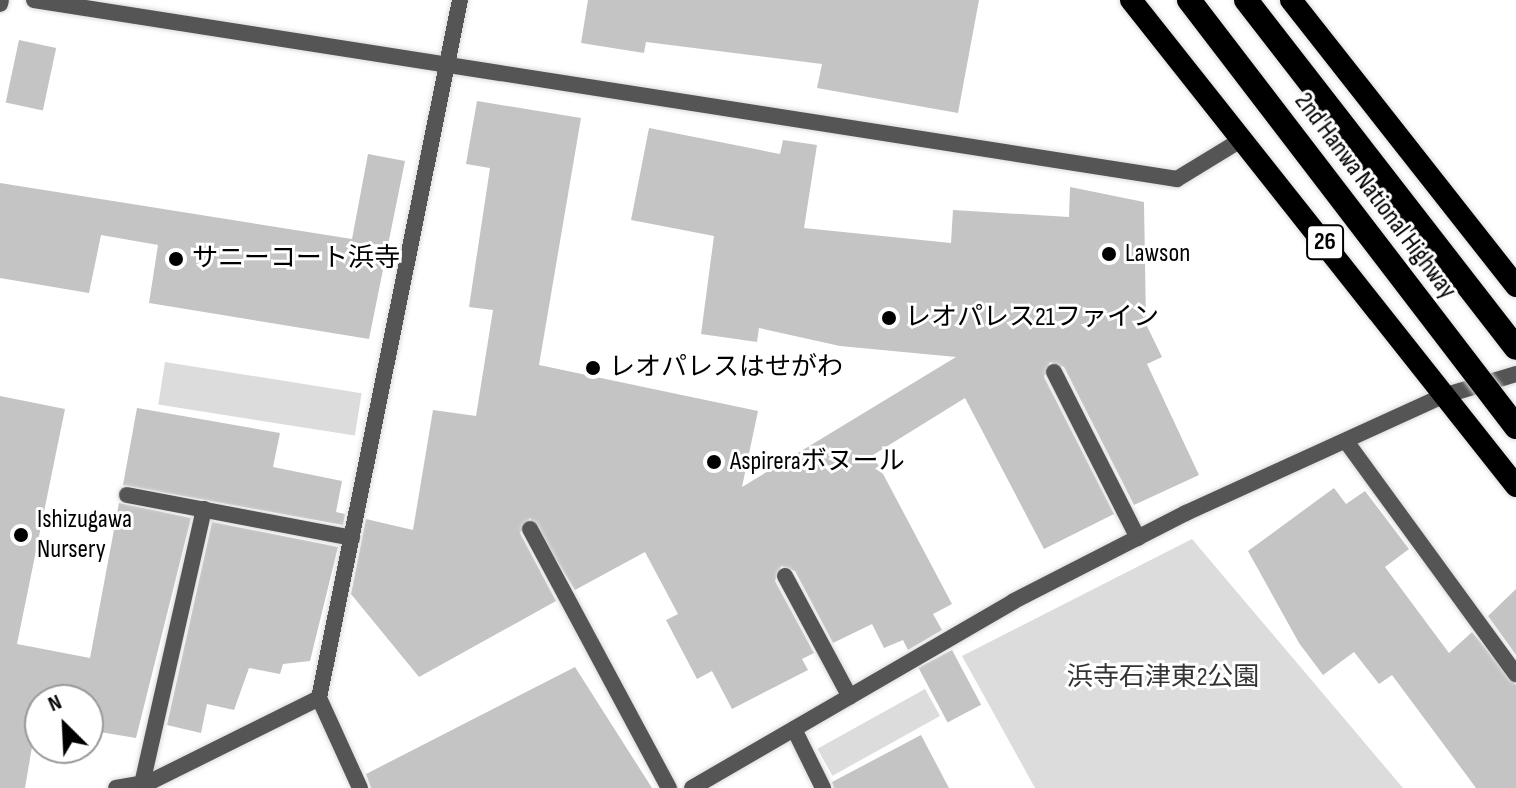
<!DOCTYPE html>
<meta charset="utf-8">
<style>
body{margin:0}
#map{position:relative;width:1516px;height:788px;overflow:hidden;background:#fff;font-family:"Sofia Sans Condensed","Noto Sans JP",sans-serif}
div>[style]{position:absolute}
.green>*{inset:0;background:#dcdcdc;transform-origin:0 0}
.building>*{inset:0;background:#c4c4c4;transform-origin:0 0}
.roads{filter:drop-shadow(0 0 2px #dbdbdb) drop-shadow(0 0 2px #dbdbdb)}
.service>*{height:16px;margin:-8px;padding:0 8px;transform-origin:8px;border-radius:8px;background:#555}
.minor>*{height:16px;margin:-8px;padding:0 8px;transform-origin:8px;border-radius:8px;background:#555}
.trunk>*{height:22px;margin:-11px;padding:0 11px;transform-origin:11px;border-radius:11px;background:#000}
.motorway>*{height:24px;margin:-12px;padding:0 12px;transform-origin:12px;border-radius:12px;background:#000}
.bridges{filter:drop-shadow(0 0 2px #dbdbdb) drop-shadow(0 0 2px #dbdbdb)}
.motorway-bridge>*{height:24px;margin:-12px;padding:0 12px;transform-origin:12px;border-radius:12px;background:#000}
.dots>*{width:22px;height:22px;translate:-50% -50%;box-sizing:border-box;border:4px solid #fff;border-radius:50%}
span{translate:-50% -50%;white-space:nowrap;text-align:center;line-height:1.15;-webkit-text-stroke:6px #fff;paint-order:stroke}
.shield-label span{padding:2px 6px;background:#fff;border:2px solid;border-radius:6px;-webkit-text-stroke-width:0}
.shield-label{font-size:24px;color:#000;font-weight:700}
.street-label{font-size:26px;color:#000}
.poi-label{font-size:26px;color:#000}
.left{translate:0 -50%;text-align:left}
.park-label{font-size:26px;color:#333}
.north{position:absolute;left:24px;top:684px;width:80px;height:80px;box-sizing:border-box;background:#fff;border:2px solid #999;border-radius:50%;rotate:336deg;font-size:22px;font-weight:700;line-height:32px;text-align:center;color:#000}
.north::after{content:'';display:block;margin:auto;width:28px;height:36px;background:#000;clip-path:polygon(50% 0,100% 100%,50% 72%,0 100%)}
</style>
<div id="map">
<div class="green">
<i style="left:165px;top:362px;width:199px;height:43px;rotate:9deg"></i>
<i style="clip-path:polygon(1192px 539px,1403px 788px,1035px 788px,962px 656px)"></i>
<i style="left:925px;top:689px;width:31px;height:123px;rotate:61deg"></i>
</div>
<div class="building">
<i style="clip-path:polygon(588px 0,979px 0,958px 113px,817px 88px,822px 64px,646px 42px,644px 53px,581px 43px)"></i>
<i style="left:19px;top:40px;width:38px;height:64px;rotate:12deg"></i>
<i style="clip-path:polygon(477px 101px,581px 118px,539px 365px,758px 411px,742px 487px,956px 357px,840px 346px,759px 328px,757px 342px,701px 334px,714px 236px,631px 220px,649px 128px,780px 154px,783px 140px,817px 145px,804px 228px,951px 243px,953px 210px,1069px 217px,1070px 187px,1144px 202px,1146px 324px,1162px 357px,1147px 364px,1199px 475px,1134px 505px,1064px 367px,1050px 362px,1044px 377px,1114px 514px,1044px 549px,965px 398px,873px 455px,952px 604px,933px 614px,942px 630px,908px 650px,903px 640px,884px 648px,872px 624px,833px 643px,795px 571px,781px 566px,775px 581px,814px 653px,802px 659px,808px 670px,732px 709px,712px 671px,697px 679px,666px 620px,678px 614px,645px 552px,575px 590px,530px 518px,520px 533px,556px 601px,419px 677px,351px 594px,366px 519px,413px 530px,433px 410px,476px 416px,493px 310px,469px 307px,490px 168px,466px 164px)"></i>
<i style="clip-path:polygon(368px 154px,405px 161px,369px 339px,149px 303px,158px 245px,101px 235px,89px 293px,0 278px,0 183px,352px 239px)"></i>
<i style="clip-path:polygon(0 396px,65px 409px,17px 644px,90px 658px,119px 503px,191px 518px,136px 738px,88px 730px,88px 700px,40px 700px,25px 788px,0 788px)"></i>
<i style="clip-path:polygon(137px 408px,280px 433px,273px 467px,342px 481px,336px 512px,345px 514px,343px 525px,123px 485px)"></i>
<i style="clip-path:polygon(1334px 488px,1346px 504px,1365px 491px,1409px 549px,1385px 567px,1449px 653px,1472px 632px,1516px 685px,1516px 788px,1476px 788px,1392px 675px,1379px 684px,1354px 652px,1323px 675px,1299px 643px,1248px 551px)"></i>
<i style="clip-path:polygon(212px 522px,338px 547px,310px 661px,283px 664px,280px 674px,249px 668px,234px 710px,207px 704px,201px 733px,167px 725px)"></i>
<i style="clip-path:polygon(1516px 589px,1516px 655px,1488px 616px)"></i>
<i style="left:952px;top:650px;width:62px;height:38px;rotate:62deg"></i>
<i style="clip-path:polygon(575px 667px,652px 788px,371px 788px,366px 774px)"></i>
<i style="clip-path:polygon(921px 735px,949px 788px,834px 788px,832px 782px)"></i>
</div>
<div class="roads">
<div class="service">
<i style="left:1054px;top:372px;width:186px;rotate:63.2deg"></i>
<i style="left:127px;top:495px;width:229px;rotate:10.8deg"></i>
<i style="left:530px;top:529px;width:294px;rotate:61.8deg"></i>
<i style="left:785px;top:576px;width:137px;rotate:61.8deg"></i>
<i style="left:142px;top:784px;width:282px;rotate:-77.3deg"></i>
</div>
<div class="minor">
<i style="left:34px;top:0;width:1157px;rotate:8.9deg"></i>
<i style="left:1177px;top:179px;width:75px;rotate:-31.4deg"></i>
<i style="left:0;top:4px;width:4px;rotate:-76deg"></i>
<i style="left:1348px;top:444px;width:285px;rotate:53.9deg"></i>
<i style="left:794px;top:729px;width:66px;rotate:63.8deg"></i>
<i style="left:116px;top:788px;width:35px;rotate:-10deg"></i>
<i style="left:150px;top:782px;width:189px;rotate:-26.4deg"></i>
<i style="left:360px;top:788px;width:99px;rotate:-114.5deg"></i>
<i style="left:319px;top:698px;width:712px;rotate:-78.58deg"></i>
<i style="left:692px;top:788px;width:372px;rotate:-30.1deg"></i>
<i style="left:1014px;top:601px;width:193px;rotate:-27.1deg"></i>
<i style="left:1186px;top:513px;width:282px;rotate:-24.5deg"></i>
<i style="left:1443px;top:396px;width:76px;rotate:-16.8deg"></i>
</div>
<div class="trunk">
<i style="left:1131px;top:0;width:620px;rotate:51.61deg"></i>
<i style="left:1291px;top:0;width:364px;rotate:51.8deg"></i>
</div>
<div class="motorway">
<i style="left:1246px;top:0;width:440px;rotate:52.2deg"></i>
</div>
</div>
<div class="bridges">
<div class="motorway-bridge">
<i style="left:1189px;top:0;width:538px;rotate:52.55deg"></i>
</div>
</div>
<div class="dots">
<i style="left:1109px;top:254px;background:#000"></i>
<i style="left:176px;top:259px;background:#000"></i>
<i style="left:889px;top:318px;background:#000"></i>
<i style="left:593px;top:368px;background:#000"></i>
<i style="left:714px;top:462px;background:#000"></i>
<i style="left:21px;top:535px;background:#000"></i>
</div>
<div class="shield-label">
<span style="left:1325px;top:242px">26</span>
</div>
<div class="street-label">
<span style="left:1375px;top:196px;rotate:53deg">2nd Hanwa National Highway</span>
</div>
<div class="poi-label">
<span class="left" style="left:1125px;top:254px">Lawson</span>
<span class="left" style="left:192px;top:259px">サニーコート浜寺</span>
<span class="left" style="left:905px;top:318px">レオパレス21ファイン</span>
<span class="left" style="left:609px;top:368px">レオパレスはせがわ</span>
<span class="left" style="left:730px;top:462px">Aspireraボヌール</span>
<span class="left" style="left:37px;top:535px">Ishizugawa<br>Nursery</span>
</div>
<div class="park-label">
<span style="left:1163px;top:678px">浜寺石津東2公園</span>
</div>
<div class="north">N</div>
</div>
